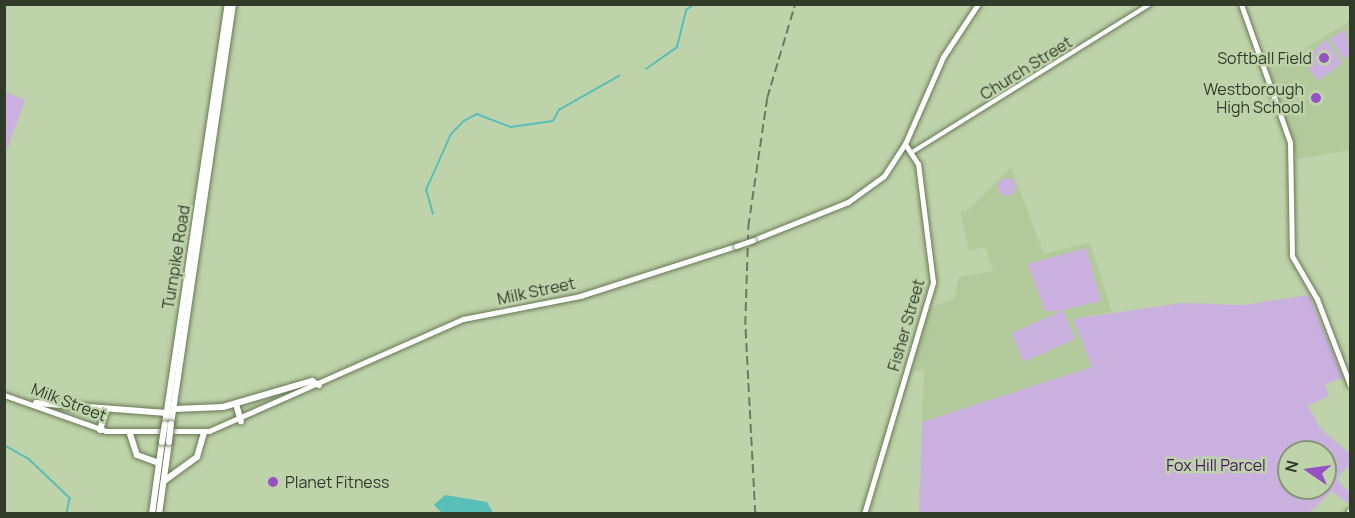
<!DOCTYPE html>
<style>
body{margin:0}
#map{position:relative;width:1355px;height:518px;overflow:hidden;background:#bfd3ab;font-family:Manrope,sans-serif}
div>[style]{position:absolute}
.built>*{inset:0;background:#b2ca9b}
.green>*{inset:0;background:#c9b0de}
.round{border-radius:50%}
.water>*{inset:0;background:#58bfb8}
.stream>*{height:1.5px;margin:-0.75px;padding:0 0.75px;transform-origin:0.75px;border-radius:0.75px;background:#58bfb8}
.roads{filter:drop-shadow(0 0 2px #677954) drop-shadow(0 0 2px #677954)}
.minor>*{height:4px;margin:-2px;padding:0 2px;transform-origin:2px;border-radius:2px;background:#fff}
.major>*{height:5px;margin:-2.5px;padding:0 2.5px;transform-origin:2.5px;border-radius:2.5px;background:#fff}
.highway>*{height:6px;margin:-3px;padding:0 3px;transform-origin:3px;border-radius:3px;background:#fff}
.rail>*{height:1.5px;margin-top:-0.75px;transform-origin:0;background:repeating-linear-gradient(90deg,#6c795f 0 9px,transparent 0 13.5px)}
.bridges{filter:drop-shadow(0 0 2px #677954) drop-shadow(0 0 2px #677954)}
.major-bridge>*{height:5px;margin:-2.5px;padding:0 2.5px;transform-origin:2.5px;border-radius:2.5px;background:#fff}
.highway-bridge>*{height:6px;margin:-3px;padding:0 3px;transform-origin:3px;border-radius:3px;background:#fff}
.dots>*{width:16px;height:16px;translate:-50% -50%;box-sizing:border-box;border:3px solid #bfd3ab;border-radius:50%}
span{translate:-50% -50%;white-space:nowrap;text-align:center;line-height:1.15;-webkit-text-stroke:5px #bfd3ab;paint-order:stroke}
.poi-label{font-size:16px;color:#323a2a}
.right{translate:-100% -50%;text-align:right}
.left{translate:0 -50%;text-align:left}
.street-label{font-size:16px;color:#323a2a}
.park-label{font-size:16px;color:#451761}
.frame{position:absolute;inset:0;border:6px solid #323a2a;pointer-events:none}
.north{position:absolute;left:1277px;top:440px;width:60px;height:60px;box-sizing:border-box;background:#bfd3ab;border:2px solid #879677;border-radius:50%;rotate:283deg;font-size:16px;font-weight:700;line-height:24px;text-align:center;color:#323a2a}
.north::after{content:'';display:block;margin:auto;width:21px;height:27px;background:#9651c4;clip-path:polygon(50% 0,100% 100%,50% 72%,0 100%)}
</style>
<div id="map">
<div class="built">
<i style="clip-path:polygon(1350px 21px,1350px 150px,1297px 159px,1269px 69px)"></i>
<i style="clip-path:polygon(1011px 168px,1044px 254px,1090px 242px,1112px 312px,1073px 319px,1092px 367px,922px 422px,924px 371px,912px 370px,931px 307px,954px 299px,959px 277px,993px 271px,985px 247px,969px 251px,960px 211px,969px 209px)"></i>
</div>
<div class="green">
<i style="clip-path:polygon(1345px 29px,1350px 55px,1344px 59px,1330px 39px)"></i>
<i style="clip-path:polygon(1326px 39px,1342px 63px,1318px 81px,1309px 69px,1309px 56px)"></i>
<i style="clip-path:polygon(5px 92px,25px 100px,5px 155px)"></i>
<i class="round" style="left:998px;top:178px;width:18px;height:18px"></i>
<i style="clip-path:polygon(1086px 248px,1101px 301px,1063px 310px,1075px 339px,1023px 362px,1012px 333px,1062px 311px,1045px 311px,1028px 264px)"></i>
<i style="clip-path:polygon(evenodd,1309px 295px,1343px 378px,1325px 384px,1329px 396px,1308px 406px,1320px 428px,1350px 454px,1350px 464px,1337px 479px,1350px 494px,1350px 505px,1332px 491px,1309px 513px,919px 514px,922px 422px,1092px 367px,1073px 319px,1182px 303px,1244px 305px,1309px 295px,1289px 452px,1325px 452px,1325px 488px,1289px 488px,1289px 452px)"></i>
</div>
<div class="water">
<i style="clip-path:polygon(445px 495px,487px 502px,493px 513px,442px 513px,434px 505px)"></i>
</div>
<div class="stream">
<i style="left:646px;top:69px;width:38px;rotate:-35deg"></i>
<i style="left:677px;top:47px;width:38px;rotate:-76deg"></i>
<i style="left:686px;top:10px;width:11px;rotate:-34deg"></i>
<i style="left:433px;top:214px;width:25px;rotate:-106deg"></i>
<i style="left:426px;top:190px;width:61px;rotate:-65.9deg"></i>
<i style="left:451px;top:134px;width:18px;rotate:-45deg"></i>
<i style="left:464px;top:121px;width:15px;rotate:-28deg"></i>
<i style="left:477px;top:114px;width:36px;rotate:21deg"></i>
<i style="left:511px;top:127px;width:42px;rotate:-8.1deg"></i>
<i style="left:553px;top:121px;width:13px;rotate:-61deg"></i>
<i style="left:559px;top:110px;width:69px;rotate:-29.5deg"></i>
<i style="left:4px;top:445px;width:29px;rotate:29deg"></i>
<i style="left:29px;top:459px;width:57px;rotate:43.6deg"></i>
<i style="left:70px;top:498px;width:16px;rotate:101deg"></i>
</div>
<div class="roads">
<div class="minor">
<i style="left:914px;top:151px;width:278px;rotate:-31.9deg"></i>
<i style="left:1348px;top:514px;width:4px;rotate:-63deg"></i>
</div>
<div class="major">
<i style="left:1241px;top:4px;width:146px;rotate:70.5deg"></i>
<i style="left:1290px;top:142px;width:114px;rotate:89deg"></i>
<i style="left:1292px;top:256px;width:50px;rotate:59.8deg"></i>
<i style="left:1317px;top:299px;width:92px;rotate:69deg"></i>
<i style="left:753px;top:240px;width:102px;rotate:-21.8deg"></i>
<i style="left:848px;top:202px;width:44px;rotate:-35.8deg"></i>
<i style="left:884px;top:176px;width:38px;rotate:-57deg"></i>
<i style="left:905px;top:144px;width:95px;rotate:-66.4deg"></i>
<i style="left:943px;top:57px;width:64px;rotate:-56.6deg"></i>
<i style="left:4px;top:395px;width:108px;rotate:19.4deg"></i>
<i style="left:106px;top:431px;width:103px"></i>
<i style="left:209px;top:431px;width:278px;rotate:-23.8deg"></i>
<i style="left:463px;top:319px;width:119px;rotate:-11.1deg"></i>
<i style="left:580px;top:296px;width:164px;rotate:-17.8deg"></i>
<i style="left:864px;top:514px;width:242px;rotate:-73.4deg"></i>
<i style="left:933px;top:282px;width:119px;rotate:-97.2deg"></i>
<i style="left:918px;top:164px;width:24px;rotate:-123deg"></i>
</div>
<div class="highway">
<i style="left:36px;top:403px;width:131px;rotate:4.4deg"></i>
<i style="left:236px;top:404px;width:18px;rotate:74deg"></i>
<i style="left:174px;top:409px;width:49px;rotate:-2.3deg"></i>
<i style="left:223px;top:407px;width:93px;rotate:-16.3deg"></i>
<i style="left:312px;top:381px;width:8px;rotate:30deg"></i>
<i style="left:165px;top:424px;width:425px;rotate:-81.5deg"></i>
<i style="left:171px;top:424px;width:425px;rotate:-81.6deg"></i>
<i style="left:100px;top:430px;width:21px;rotate:-73deg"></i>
<i style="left:130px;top:434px;width:22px;rotate:72deg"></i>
<i style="left:137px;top:455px;width:23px;rotate:20deg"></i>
<i style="left:164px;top:481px;width:41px;rotate:-36deg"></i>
<i style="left:197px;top:457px;width:26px;rotate:-74deg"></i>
<i style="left:152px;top:514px;width:73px;rotate:-82.1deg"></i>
<i style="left:159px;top:514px;width:73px;rotate:-82.1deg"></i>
</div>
</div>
<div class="rail">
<i style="left:755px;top:514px;width:189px;rotate:-93deg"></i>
<i style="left:745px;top:325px;width:98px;rotate:-88.2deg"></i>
<i style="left:748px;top:227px;width:130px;rotate:-81.6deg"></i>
<i style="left:767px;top:98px;width:98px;rotate:-73.4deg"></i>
</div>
<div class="bridges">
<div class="major-bridge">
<i style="left:736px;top:246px;width:18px;rotate:-19deg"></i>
</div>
<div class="highway-bridge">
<i style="left:162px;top:442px;width:18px;rotate:-81deg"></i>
<i style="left:169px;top:442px;width:18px;rotate:-84deg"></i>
</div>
</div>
<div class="dots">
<i style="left:1324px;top:58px;background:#9651c4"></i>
<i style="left:1316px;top:98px;background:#9651c4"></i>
<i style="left:273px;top:482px;background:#9651c4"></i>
</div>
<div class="poi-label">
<span class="right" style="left:1312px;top:58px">Softball Field</span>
<span class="right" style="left:1304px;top:98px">Westborough<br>High School</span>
<span class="left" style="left:285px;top:482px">Planet Fitness</span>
</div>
<div class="street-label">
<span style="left:1026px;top:68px;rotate:-32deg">Church Street</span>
<span style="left:176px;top:257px;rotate:-81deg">Turnpike Road</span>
<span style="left:536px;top:291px;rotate:-12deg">Milk Street</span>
<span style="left:906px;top:325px;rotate:-74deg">Fisher Street</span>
<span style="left:69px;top:402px;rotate:21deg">Milk Street</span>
</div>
<div class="park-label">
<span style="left:1216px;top:465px">Fox Hill Parcel</span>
</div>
<div class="frame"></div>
<div class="north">N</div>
</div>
